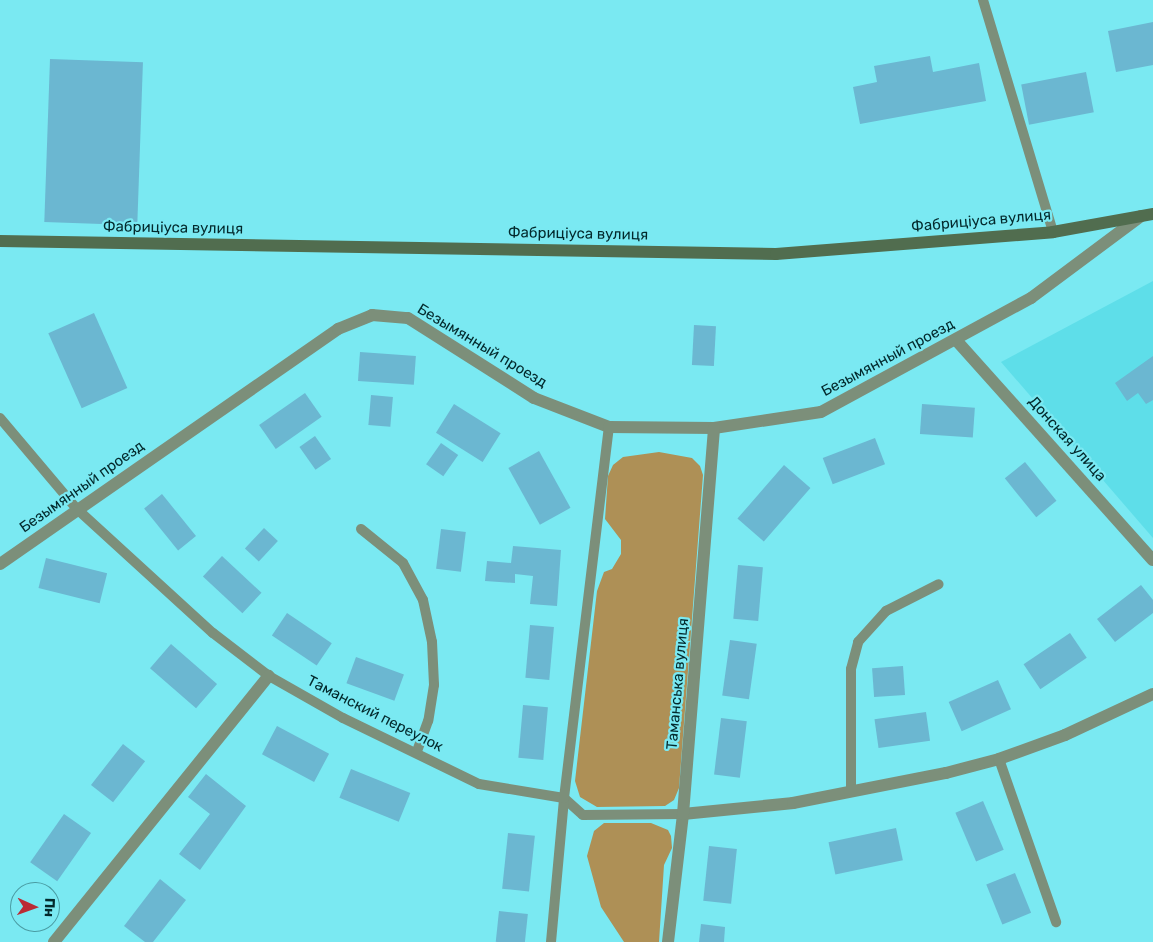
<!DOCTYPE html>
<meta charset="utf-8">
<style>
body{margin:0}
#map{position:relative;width:1153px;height:942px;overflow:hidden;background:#7ae9f2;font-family:Rubik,sans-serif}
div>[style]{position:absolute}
.built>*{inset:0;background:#5edee9}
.forest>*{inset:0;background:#ae9056}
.building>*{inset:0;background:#6bb7d1;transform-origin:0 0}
.service>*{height:10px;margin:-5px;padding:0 5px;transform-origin:5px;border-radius:5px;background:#7c8f7a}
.minor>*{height:12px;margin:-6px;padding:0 6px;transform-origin:6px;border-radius:6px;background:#7c8f7a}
.secondary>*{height:12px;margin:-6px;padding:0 6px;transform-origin:6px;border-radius:6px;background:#516d4f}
span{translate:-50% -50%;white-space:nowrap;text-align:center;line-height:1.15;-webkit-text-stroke:4.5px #7ae9f2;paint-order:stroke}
.street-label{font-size:15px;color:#03292c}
.north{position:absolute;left:10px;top:882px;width:50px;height:50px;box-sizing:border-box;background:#7ae9f2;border:1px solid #4a9ca3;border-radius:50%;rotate:92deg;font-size:14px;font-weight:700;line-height:20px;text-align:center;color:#03292c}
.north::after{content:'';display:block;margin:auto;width:18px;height:22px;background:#bb2b35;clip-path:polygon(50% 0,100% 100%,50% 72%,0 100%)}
</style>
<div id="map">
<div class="built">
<i style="clip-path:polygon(1153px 281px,1153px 538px,1001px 362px)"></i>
</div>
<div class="forest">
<i style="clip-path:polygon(659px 452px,692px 458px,700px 466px,703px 475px,679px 788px,674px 800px,665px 806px,597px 807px,580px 797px,575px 781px,597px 591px,604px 572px,612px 569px,621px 554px,621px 540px,605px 519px,608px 476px,613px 465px,623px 457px)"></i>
<i style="clip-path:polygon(604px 823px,651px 823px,668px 830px,671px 836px,672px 848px,664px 865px,659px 942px,624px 942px,601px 907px,587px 856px,594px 831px)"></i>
</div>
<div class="building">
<i style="clip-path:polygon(1153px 22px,1153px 65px,1116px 72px,1108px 31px)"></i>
<i style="clip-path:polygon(930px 56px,933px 72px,979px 63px,986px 101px,860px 124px,853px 87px,877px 82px,874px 66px)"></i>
<i style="left:50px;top:59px;width:93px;height:163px;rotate:2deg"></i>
<i style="left:1086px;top:72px;width:41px;height:66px;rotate:79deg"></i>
<i style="left:94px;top:313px;width:82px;height:50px;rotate:66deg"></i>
<i style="left:694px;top:325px;width:22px;height:40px;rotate:3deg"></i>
<i style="left:360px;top:352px;width:56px;height:29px;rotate:4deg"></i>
<i style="clip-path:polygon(1153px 356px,1153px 400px,1146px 404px,1138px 393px,1127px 401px,1115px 383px)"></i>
<i style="left:305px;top:393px;width:29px;height:56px;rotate:55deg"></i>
<i style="left:371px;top:395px;width:22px;height:30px;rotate:5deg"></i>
<i style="left:454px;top:404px;width:55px;height:34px;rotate:32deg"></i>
<i style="left:922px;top:404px;width:53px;height:30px;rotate:4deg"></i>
<i style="left:315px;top:436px;width:28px;height:19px;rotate:55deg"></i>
<i style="left:875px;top:438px;width:28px;height:56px;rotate:69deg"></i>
<i style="left:441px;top:443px;width:21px;height:26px;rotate:35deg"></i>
<i style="left:539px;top:451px;width:65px;height:35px;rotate:61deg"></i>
<i style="left:1025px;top:462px;width:50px;height:26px;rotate:51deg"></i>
<i style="left:784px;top:465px;width:35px;height:71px;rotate:41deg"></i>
<i style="left:162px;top:494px;width:54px;height:23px;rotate:51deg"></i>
<i style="left:264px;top:528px;width:19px;height:28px;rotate:43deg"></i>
<i style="left:441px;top:529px;width:25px;height:40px;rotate:7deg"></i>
<i style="clip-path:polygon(513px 546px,561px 550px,557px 606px,530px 604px,533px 576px,515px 574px,515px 583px,485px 581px,487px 561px,511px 563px)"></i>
<i style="left:222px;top:556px;width:54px;height:28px;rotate:43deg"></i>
<i style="left:46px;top:558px;width:63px;height:31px;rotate:14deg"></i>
<i style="left:738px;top:565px;width:25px;height:54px;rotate:5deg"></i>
<i style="clip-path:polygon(1141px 585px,1153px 600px,1153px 613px,1115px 642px,1097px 619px)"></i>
<i style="left:287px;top:613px;width:54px;height:27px;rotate:34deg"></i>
<i style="left:530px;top:625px;width:24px;height:53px;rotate:5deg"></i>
<i style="left:1070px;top:633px;width:30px;height:56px;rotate:56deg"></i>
<i style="left:730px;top:640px;width:27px;height:56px;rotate:8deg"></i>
<i style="left:171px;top:644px;width:61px;height:32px;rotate:41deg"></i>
<i style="left:356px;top:657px;width:51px;height:28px;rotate:20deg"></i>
<i style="left:903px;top:666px;width:29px;height:31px;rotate:86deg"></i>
<i style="left:998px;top:680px;width:32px;height:54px;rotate:66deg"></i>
<i style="left:523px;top:705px;width:25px;height:53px;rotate:5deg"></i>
<i style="left:926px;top:712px;width:29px;height:52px;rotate:82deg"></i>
<i style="left:721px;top:718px;width:26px;height:57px;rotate:7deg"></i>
<i style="left:277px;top:726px;width:59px;height:32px;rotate:28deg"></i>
<i style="left:123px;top:744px;width:28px;height:52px;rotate:38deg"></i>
<i style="left:351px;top:769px;width:64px;height:31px;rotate:22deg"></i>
<i style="clip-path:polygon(206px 774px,246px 806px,200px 870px,179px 854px,210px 814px,188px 797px)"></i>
<i style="left:983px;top:801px;width:53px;height:30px;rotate:67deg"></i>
<i style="left:64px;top:814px;width:33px;height:59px;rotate:35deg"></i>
<i style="left:896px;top:828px;width:33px;height:69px;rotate:78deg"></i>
<i style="left:508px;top:833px;width:27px;height:56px;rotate:6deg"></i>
<i style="left:709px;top:846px;width:28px;height:55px;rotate:6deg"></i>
<i style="left:1015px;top:873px;width:43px;height:31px;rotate:68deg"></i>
<i style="clip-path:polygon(160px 879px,186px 900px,153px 942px,145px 942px,124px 926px)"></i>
<i style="left:499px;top:911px;width:29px;height:31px;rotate:6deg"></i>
<i style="clip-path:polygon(701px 924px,725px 927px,724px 942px,699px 942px)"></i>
</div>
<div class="service">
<i style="left:983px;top:0;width:242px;rotate:73.2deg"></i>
<i style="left:0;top:418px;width:119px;rotate:49.8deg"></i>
<i style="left:77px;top:509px;width:184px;rotate:42.4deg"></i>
<i style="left:213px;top:633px;width:71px;rotate:37.5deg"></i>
<i style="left:269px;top:676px;width:85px;rotate:29.6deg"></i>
<i style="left:343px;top:718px;width:151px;rotate:25.9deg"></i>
<i style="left:479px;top:784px;width:86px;rotate:9.4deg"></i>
<i style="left:564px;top:798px;width:25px;rotate:42deg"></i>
<i style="left:583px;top:815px;width:100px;rotate:-0.6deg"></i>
<i style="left:361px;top:529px;width:54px;rotate:39deg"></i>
<i style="left:403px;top:563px;width:42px;rotate:61.6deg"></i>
<i style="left:423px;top:600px;width:43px;rotate:77.9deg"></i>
<i style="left:432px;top:642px;width:43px;rotate:87.3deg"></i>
<i style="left:434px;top:685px;width:36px;rotate:99deg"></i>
<i style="left:428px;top:721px;width:33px;rotate:110deg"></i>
<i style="left:999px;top:759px;width:173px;rotate:70.7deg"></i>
<i style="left:851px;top:792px;width:123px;rotate:-90deg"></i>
<i style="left:851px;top:669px;width:28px;rotate:-75deg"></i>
<i style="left:858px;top:642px;width:42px;rotate:-47.9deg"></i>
<i style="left:886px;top:611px;width:59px;rotate:-27deg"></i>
<i style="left:551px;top:942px;width:145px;rotate:-84.8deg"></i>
<i style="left:564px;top:798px;width:374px;rotate:-83.1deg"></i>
</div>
<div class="minor">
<i style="left:956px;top:340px;width:295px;rotate:48.2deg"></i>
<i style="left:0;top:564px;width:412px;rotate:-34.8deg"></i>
<i style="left:338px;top:329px;width:37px;rotate:-22deg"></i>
<i style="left:372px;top:315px;width:36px;rotate:5deg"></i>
<i style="left:408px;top:318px;width:149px;rotate:32.4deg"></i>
<i style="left:534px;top:398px;width:80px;rotate:21.1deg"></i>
<i style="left:609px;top:427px;width:105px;rotate:0.5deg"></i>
<i style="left:714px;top:428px;width:108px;rotate:-8.5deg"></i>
<i style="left:821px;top:412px;width:239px;rotate:-28.5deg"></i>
<i style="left:1031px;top:298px;width:137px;rotate:-36.7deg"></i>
<i style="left:683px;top:814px;width:111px;rotate:-5.7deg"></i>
<i style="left:793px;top:803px;width:156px;rotate:-11.1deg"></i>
<i style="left:946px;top:773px;width:55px;rotate:-14.8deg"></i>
<i style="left:999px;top:759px;width:70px;rotate:-20deg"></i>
<i style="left:1065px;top:735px;width:97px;rotate:-25deg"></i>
<i style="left:54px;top:942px;width:342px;rotate:-51.1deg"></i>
<i style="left:668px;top:942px;width:129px;rotate:-83.3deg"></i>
<i style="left:683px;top:814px;width:387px;rotate:-85.4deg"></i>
</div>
<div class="secondary">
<i style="left:0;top:241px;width:776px;rotate:0.96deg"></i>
<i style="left:776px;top:254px;width:278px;rotate:-4.5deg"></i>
<i style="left:1053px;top:232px;width:102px;rotate:-10.2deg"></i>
</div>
<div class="street-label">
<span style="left:981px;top:221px;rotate:-5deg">Фабриціуса вулиця</span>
<span style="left:173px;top:228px;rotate:1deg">Фабриціуса вулиця</span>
<span style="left:578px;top:234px;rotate:1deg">Фабриціуса вулиця</span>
<span style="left:482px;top:346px;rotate:31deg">Безымянный проезд</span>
<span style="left:888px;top:358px;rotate:-28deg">Безымянный проезд</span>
<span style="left:1067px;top:439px;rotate:48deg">Донская улица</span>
<span style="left:82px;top:487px;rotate:-35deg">Безымянный проезд</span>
<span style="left:678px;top:684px;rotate:-85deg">Таманська вулиця</span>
<span style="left:375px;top:714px;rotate:27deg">Таманский переулок</span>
</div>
<div class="north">Пн</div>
</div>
